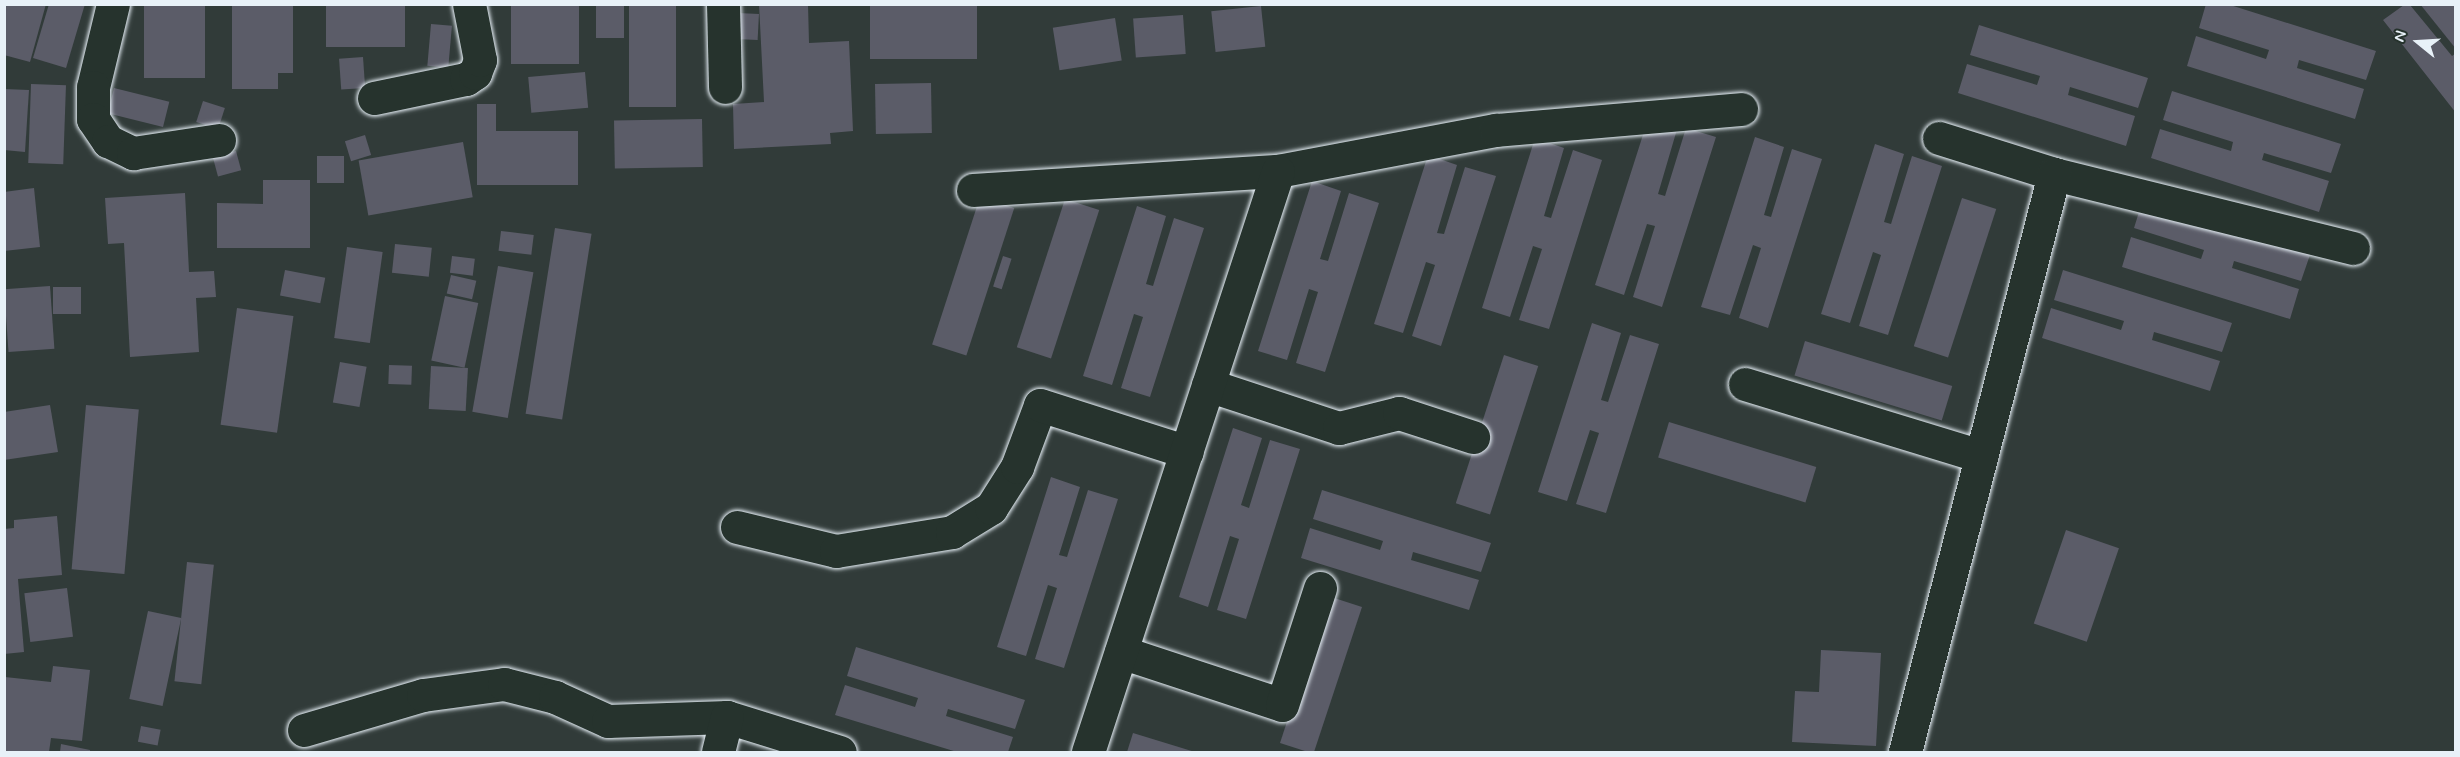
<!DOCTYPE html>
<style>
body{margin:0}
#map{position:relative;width:2460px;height:757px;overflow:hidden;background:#313b39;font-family:Mynerve,sans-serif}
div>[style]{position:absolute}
.building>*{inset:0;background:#5b5c68;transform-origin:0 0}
.roads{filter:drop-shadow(0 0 2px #e8f1f8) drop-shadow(0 0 2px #e8f1f8)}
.street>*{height:33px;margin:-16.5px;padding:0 16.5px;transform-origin:16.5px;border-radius:16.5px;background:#26332d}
span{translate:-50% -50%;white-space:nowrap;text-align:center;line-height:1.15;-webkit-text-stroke:4.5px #26332d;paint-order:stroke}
.frame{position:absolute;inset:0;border:6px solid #e8f1f8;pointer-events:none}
.north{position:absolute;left:2388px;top:12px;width:60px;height:60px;-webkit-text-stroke:4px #26332d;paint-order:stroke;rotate:288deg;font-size:16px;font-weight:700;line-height:24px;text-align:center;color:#e8f1f8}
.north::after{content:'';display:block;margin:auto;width:21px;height:27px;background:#e8f1f8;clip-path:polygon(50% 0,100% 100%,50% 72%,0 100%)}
</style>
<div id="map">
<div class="building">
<i style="clip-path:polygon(4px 4px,46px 4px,30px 62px,4px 55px)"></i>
<i style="clip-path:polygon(49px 4px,85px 4px,66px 68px,33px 58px)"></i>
<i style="left:144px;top:4px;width:61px;height:74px"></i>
<i style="clip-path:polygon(232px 4px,293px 4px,293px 73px,278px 73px,278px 89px,232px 89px)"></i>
<i style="left:511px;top:4px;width:68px;height:60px"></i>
<i style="left:596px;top:4px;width:28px;height:34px"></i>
<i style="left:629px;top:4px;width:47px;height:103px"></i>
<i style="clip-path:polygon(759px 4px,808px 4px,809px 43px,849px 41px,853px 131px,830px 133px,831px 144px,734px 149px,733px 104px,764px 102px)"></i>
<i style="left:870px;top:4px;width:107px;height:55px"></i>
<i style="clip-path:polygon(2206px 4px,2227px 4px,2376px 51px,2366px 80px,2299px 60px,2297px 68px,2364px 89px,2355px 119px,2187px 66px,2196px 36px,2266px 59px,2269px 50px,2199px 28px)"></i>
<i style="clip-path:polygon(2420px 4px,2456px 4px,2456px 49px)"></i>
<i style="left:326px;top:5px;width:79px;height:42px"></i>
<i style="clip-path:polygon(2404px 5px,2410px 5px,2452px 56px,2456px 53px,2456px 113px,2383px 20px)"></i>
<i style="left:1261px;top:6px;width:41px;height:50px;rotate:84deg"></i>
<i style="left:738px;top:13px;width:21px;height:26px;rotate:3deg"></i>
<i style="left:1183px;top:15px;width:39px;height:50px;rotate:86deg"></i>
<i style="left:1115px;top:18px;width:43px;height:63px;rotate:81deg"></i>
<i style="left:431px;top:24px;width:21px;height:42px;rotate:5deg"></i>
<i style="clip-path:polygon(1979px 25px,2148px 78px,2138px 108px,2070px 87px,2068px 95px,2135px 116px,2126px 146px,1958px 93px,1967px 64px,2037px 85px,2040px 76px,1970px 55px)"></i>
<i style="left:363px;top:57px;width:31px;height:24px;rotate:86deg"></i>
<i style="left:585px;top:72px;width:36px;height:57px;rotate:85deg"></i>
<i style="left:931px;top:83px;width:50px;height:56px;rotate:89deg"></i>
<i style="left:31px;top:84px;width:35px;height:79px;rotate:2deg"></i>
<i style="left:114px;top:88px;width:57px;height:26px;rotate:14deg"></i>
<i style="clip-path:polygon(4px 89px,29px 90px,25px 152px,4px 150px)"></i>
<i style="clip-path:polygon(2172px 91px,2341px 144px,2331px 173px,2264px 153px,2262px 160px,2329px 181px,2319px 212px,2151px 158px,2160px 129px,2231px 151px,2233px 142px,2163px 120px)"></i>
<i style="left:203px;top:101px;width:23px;height:22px;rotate:18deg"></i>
<i style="clip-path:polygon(477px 104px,496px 104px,496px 131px,578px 131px,578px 185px,477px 185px)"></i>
<i style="clip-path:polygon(1649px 116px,1678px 126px,1658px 194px,1665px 196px,1686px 128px,1716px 137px,1662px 307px,1633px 297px,1655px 226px,1647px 224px,1624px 295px,1595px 285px)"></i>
<i style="left:702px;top:119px;width:48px;height:88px;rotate:89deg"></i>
<i style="left:365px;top:135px;width:21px;height:21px;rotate:73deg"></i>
<i style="clip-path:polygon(1755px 137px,1784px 147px,1764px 215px,1771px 217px,1792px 149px,1822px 159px,1768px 328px,1739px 318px,1761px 248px,1753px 245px,1730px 315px,1701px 307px)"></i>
<i style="clip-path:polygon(1535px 138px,1564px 148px,1544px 216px,1551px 218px,1573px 150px,1602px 160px,1549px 329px,1519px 320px,1542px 249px,1533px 246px,1510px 317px,1482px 308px)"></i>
<i style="left:463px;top:142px;width:56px;height:106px;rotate:80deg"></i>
<i style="clip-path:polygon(1875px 144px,1904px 154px,1884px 222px,1891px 224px,1912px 156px,1942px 166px,1888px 335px,1859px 326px,1881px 255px,1873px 252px,1850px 323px,1821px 314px)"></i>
<i style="left:236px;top:151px;width:20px;height:24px;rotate:75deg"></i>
<i style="clip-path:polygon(1428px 155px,1457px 165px,1437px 233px,1444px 234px,1465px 167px,1496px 176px,1441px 346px,1412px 336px,1435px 265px,1426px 262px,1403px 333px,1374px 324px)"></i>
<i style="left:344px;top:156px;width:27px;height:27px;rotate:90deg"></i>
<i style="clip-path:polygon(263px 180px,310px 180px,310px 248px,217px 248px,217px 203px,263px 204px)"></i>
<i style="clip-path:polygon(1312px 181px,1341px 191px,1320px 259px,1328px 261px,1349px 193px,1379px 203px,1325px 372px,1296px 363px,1318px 292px,1309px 289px,1287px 360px,1258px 351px)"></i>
<i style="clip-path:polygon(34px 188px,40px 247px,4px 251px,4px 192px)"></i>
<i style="clip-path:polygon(185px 193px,189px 272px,214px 271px,216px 297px,196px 298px,199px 352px,130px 357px,124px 243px,108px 244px,105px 198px)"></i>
<i style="left:980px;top:197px;width:36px;height:155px;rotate:18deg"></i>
<i style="left:1962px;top:198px;width:36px;height:156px;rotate:18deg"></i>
<i style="left:1065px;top:199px;width:36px;height:156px;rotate:18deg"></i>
<i style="clip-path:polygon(2143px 199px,2311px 252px,2301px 281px,2234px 261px,2232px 268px,2299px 289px,2290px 319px,2122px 267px,2131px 237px,2201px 259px,2204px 250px,2134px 228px)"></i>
<i style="clip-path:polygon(1137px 206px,1166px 216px,1146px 284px,1153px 286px,1174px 218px,1204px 228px,1150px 397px,1121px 388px,1143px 317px,1134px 314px,1112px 385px,1083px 376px)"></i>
<i style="left:555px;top:228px;width:37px;height:188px;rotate:9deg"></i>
<i style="left:501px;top:231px;width:33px;height:20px;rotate:7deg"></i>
<i style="left:395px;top:244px;width:37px;height:29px;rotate:6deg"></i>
<i style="left:347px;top:247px;width:36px;height:92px;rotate:8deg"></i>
<i style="left:452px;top:256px;width:23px;height:17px;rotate:7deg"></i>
<i style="left:1003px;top:256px;width:9px;height:32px;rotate:18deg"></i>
<i style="left:498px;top:266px;width:36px;height:148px;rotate:10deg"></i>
<i style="left:285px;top:270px;width:41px;height:26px;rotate:11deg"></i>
<i style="clip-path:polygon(2063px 270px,2232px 323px,2222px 352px,2154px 332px,2152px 340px,2220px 361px,2210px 391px,2042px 338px,2051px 308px,2121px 330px,2124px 321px,2054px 300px)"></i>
<i style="left:451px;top:275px;width:26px;height:19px;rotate:13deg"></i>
<i style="left:50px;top:286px;width:63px;height:46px;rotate:86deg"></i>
<i style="left:81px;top:287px;width:27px;height:28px;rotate:90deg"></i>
<i style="left:445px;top:296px;width:34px;height:66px;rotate:12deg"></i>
<i style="left:237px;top:308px;width:57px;height:118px;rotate:8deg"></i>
<i style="clip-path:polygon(1592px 323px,1621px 333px,1601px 400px,1608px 402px,1630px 335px,1659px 344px,1606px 513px,1576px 504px,1599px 433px,1590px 430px,1567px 501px,1538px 492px)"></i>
<i style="left:1805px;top:341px;width:154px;height:36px;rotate:17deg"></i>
<i style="left:1504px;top:355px;width:36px;height:156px;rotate:18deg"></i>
<i style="left:340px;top:362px;width:27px;height:41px;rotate:10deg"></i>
<i style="left:389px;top:365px;width:23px;height:19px;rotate:2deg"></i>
<i style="left:431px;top:366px;width:37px;height:43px;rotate:3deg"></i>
<i style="clip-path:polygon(50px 405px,58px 452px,4px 460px,4px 412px)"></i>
<i style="left:86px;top:405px;width:53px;height:165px;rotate:5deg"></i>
<i style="left:1669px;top:422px;width:154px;height:37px;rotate:17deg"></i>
<i style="clip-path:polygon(1233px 428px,1262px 438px,1241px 505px,1249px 508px,1270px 440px,1300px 449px,1246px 619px,1217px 610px,1239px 539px,1230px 536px,1208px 607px,1179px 597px)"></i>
<i style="clip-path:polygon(1051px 477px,1080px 487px,1059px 555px,1067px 557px,1088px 490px,1118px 499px,1064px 668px,1035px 659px,1057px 588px,1048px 585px,1026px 656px,997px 647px)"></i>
<i style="clip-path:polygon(1322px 490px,1491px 543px,1481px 572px,1413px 552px,1411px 560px,1479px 580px,1469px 610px,1301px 558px,1310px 528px,1380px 550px,1383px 541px,1313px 519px)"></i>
<i style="clip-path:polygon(57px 516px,62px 575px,18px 579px,24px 652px,4px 654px,4px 529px,14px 528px,14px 520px)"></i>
<i style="left:2066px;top:530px;width:56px;height:99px;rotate:19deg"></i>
<i style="left:187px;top:562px;width:27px;height:120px;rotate:6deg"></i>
<i style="left:67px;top:588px;width:49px;height:43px;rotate:83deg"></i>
<i style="clip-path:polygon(1328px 596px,1362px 607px,1314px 752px,1308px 752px,1280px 743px)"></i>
<i style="left:148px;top:611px;width:34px;height:90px;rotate:12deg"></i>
<i style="clip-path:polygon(856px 647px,1025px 700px,1015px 729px,948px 709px,946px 716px,1013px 737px,1008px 752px,957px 752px,835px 715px,845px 685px,915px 707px,918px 698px,847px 676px)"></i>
<i style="clip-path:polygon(1821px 650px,1881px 653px,1876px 746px,1792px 742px,1795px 691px,1819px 692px)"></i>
<i style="clip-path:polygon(53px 666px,90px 670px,82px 741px,51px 738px,49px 752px,4px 752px,5px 677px,51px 682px)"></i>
<i style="left:141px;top:726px;width:20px;height:16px;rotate:11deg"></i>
<i style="clip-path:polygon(1133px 733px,1195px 752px,1127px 752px)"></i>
<i style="clip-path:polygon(61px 744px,90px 750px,90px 752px,60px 752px)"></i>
</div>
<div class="roads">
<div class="street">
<i style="left:113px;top:4px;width:85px;rotate:103.5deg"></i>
<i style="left:93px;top:87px;width:32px;rotate:90deg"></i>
<i style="left:93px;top:119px;width:27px;rotate:56deg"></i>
<i style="left:108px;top:141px;width:28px;rotate:26deg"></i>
<i style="left:133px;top:153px;width:87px;rotate:-8.6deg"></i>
<i style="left:723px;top:4px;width:83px;rotate:88.6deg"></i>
<i style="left:374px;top:98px;width:94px;rotate:-11.7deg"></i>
<i style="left:466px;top:79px;width:11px;rotate:-34deg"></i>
<i style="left:475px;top:73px;width:14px;rotate:-69deg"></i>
<i style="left:480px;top:60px;width:57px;rotate:-101.1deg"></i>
<i style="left:1939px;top:138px;width:121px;rotate:17.4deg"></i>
<i style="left:2054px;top:174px;width:308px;rotate:13.9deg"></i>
<i style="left:973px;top:190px;width:306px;rotate:-3.6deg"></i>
<i style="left:1278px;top:171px;width:222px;rotate:-10.7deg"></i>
<i style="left:1496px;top:130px;width:246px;rotate:-4.9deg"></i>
<i style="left:1745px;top:384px;width:247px;rotate:17deg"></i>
<i style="left:1208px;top:385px;width:138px;rotate:18.2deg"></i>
<i style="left:1339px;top:428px;width:62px;rotate:-14deg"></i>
<i style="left:1399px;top:413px;width:78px;rotate:18deg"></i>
<i style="left:737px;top:527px;width:102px;rotate:13.6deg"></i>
<i style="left:836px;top:551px;width:118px;rotate:-9.3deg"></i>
<i style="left:952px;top:532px;width:46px;rotate:-31.6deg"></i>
<i style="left:991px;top:508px;width:49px;rotate:-57.6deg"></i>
<i style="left:1017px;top:467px;width:66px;rotate:-69.6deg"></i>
<i style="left:1040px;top:405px;width:154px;rotate:17.7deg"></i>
<i style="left:1121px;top:652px;width:169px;rotate:18.2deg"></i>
<i style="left:1282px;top:705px;width:123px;rotate:-72deg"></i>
<i style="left:304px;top:730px;width:124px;rotate:-16.4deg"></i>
<i style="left:423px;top:695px;width:82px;rotate:-7.7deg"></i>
<i style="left:504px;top:684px;width:53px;rotate:14.3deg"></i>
<i style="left:555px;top:697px;width:58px;rotate:24.4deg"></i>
<i style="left:608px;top:721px;width:119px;rotate:-1.9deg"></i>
<i style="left:727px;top:717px;width:118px;rotate:17.2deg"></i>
<i style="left:718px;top:752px;width:36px;rotate:-76deg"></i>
<i style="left:1088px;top:752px;width:611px;rotate:-71.89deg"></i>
<i style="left:1905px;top:752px;width:597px;rotate:-75.54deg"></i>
</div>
</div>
<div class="frame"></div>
<div class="north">N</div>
</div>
